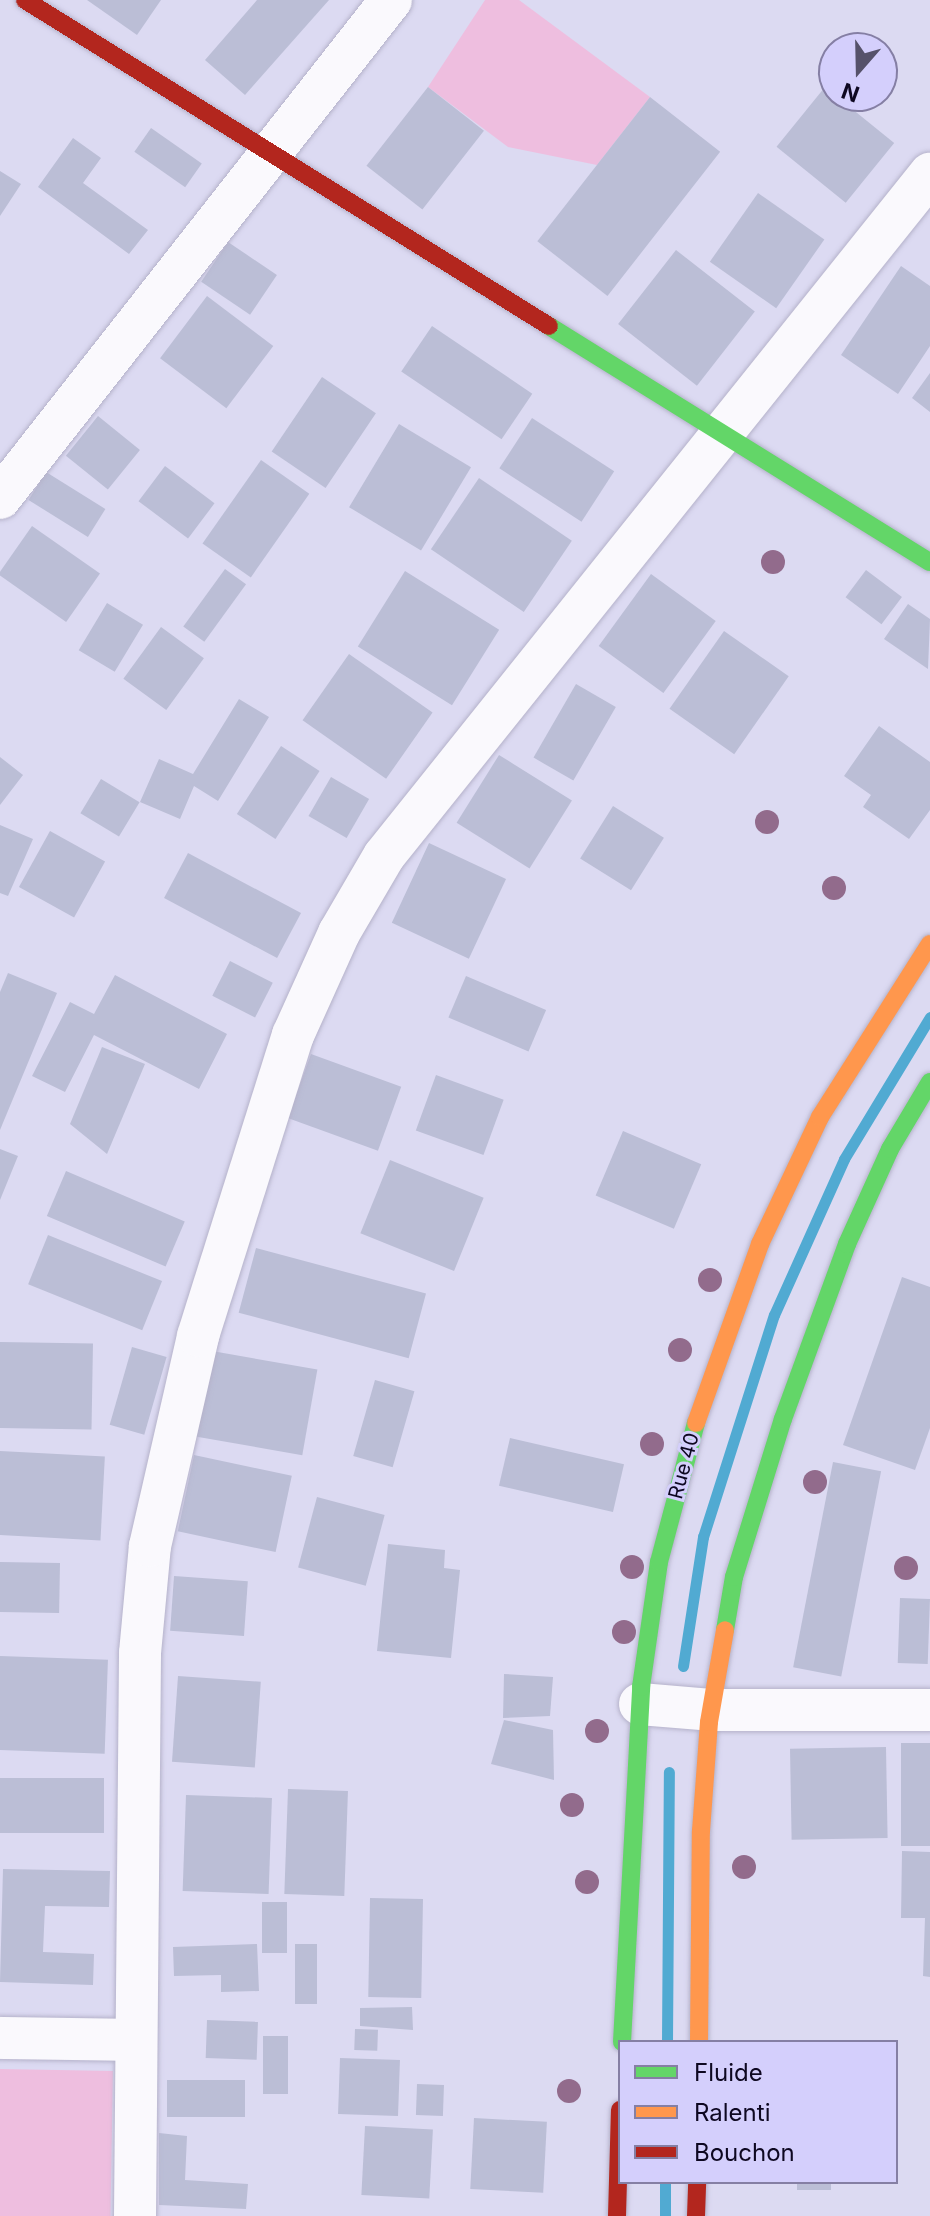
<!DOCTYPE html>
<style>
body{margin:0}
#map{position:relative;width:930px;height:2216px;overflow:hidden;background:#dcdaf2;font-family:Inter,sans-serif}
div>[style]{position:absolute}
.green>*{inset:0;background:#eebedf;transform-origin:0 0}
.stream>*{height:11px;margin:-5.5px;padding:0 5.5px;transform-origin:5.5px;border-radius:5.5px;background:#51aad2}
.building>*{inset:0;background:#bbbed6;transform-origin:0 0}
.roads{filter:drop-shadow(0 0 2px #b5b2ca) drop-shadow(0 0 2px #b5b2ca)}
.street>*{height:42px;margin:-21px;padding:0 21px;transform-origin:21px;border-radius:21px;background:#faf9fd}
.fast>*{height:18px;margin:-9px;padding:0 9px;transform-origin:9px;border-radius:9px;background:#63d668}
.slow>*{height:18px;margin:-9px;padding:0 9px;transform-origin:9px;border-radius:9px;background:#ff974d}
.jam>*{height:18px;margin:-9px;padding:0 9px;transform-origin:9px;border-radius:9px;background:#b3261e}
.trees>*{width:24px;height:24px;margin:-12px;border-radius:50%;background:#926b8c}
span{translate:-50% -50%;white-space:nowrap;text-align:center;line-height:1.15;-webkit-text-stroke:6px #d4cffc;paint-order:stroke}
.street-label{font-size:20px;color:#0e0821}
.legend{position:absolute;left:618px;top:2040px;width:280px;height:144px;box-sizing:border-box;background:#d4cffc;border:2px solid #857fa4;margin:0;padding:10px 14px;list-style:none;font-size:24px;color:#0e0821}
.legend li{display:flex;align-items:center;gap:16px;height:40px}
.legend b{width:40px;border:2px solid #857fa4}
.north{position:absolute;left:818px;top:32px;width:80px;height:80px;box-sizing:border-box;background:#d4cffc;border:2px solid #857fa4;border-radius:50%;rotate:200deg;font-size:22px;font-weight:700;line-height:32px;text-align:center;color:#0e0821}
.north::after{content:'';display:block;margin:auto;width:28px;height:36px;background:#56526a;clip-path:polygon(50% 0,100% 100%,50% 72%,0 100%)}
</style>
<div id="map">
<div class="green">
<i style="clip-path:polygon(485px 0,519px 0,650px 97px,597px 165px,508px 147px,428px 87px)"></i>
<i style="left:0;top:2069px;width:113px;height:147px;rotate:1deg"></i>
</div>
<div class="stream">
<i style="left:683px;top:1666px;width:131px;rotate:-81.2deg"></i>
<i style="left:703px;top:1537px;width:233px;rotate:-72.3deg"></i>
<i style="left:774px;top:1315px;width:171px;rotate:-65.8deg"></i>
<i style="left:844px;top:1159px;width:166px;rotate:-58.8deg"></i>
<i style="left:667px;top:2042px;width:270px;rotate:-89.6deg"></i>
<i style="left:665px;top:2216px;width:34px;rotate:-90deg"></i>
</div>
<div class="building">
<i style="clip-path:polygon(87px 0,161px 0,137px 35px)"></i>
<i style="clip-path:polygon(257px 0,329px 0,245px 95px,205px 60px)"></i>
<i style="left:428px;top:87px;width:71px;height:100px;rotate:38deg"></i>
<i style="left:825px;top:87px;width:89px;height:77px;rotate:39deg"></i>
<i style="left:650px;top:97px;width:89px;height:183px;rotate:38deg"></i>
<i style="left:151px;top:128px;width:62px;height:29px;rotate:35deg"></i>
<i style="clip-path:polygon(73px 138px,101px 158px,83px 183px,148px 230px,129px 254px,38px 187px)"></i>
<i style="clip-path:polygon(0 171px,21px 184px,0 216px)"></i>
<i style="left:758px;top:193px;width:81px;height:84px;rotate:35deg"></i>
<i style="left:228px;top:242px;width:59px;height:48px;rotate:34deg"></i>
<i style="left:676px;top:250px;width:100px;height:94px;rotate:38deg"></i>
<i style="clip-path:polygon(901px 266px,930px 286px,930px 346px,898px 394px,841px 355px)"></i>
<i style="left:207px;top:296px;width:83px;height:78px;rotate:37deg"></i>
<i style="left:432px;top:326px;width:121px;height:55px;rotate:34deg"></i>
<i style="clip-path:polygon(930px 373px,930px 412px,912px 398px)"></i>
<i style="left:322px;top:377px;width:65px;height:90px;rotate:34deg"></i>
<i style="left:98px;top:416px;width:54px;height:51px;rotate:39deg"></i>
<i style="left:532px;top:418px;width:98px;height:60px;rotate:33deg"></i>
<i style="left:399px;top:424px;width:84px;height:97px;rotate:31deg"></i>
<i style="left:261px;top:460px;width:59px;height:102px;rotate:35deg"></i>
<i style="left:165px;top:466px;width:62px;height:44px;rotate:37deg"></i>
<i style="left:46px;top:472px;width:70px;height:33px;rotate:32deg"></i>
<i style="left:479px;top:478px;width:112px;height:86px;rotate:34deg"></i>
<i style="left:32px;top:526px;width:83px;height:59px;rotate:35deg"></i>
<i style="left:225px;top:569px;width:26px;height:71px;rotate:36deg"></i>
<i style="left:866px;top:570px;width:45px;height:34px;rotate:37deg"></i>
<i style="left:405px;top:571px;width:111px;height:89px;rotate:32deg"></i>
<i style="left:651px;top:574px;width:80px;height:89px;rotate:36deg"></i>
<i style="left:107px;top:603px;width:42px;height:55px;rotate:31deg"></i>
<i style="clip-path:polygon(908px 604px,930px 619px,928px 669px,884px 639px)"></i>
<i style="left:161px;top:627px;width:53px;height:64px;rotate:36deg"></i>
<i style="left:724px;top:631px;width:79px;height:95px;rotate:35deg"></i>
<i style="left:349px;top:654px;width:102px;height:81px;rotate:35deg"></i>
<i style="left:576px;top:684px;width:46px;height:85px;rotate:30deg"></i>
<i style="clip-path:polygon(239px 699px,269px 717px,218px 801px,194px 786px,180px 819px,140px 802px,159px 759px,193px 774px)"></i>
<i style="clip-path:polygon(879px 726px,930px 762px,930px 810px,909px 839px,863px 807px,871px 795px,844px 776px)"></i>
<i style="left:281px;top:746px;width:46px;height:81px;rotate:33deg"></i>
<i style="left:499px;top:755px;width:86px;height:80px;rotate:32deg"></i>
<i style="clip-path:polygon(0 757px,23px 775px,0 805px)"></i>
<i style="left:331px;top:777px;width:44px;height:45px;rotate:30deg"></i>
<i style="left:101px;top:779px;width:45px;height:40px;rotate:31deg"></i>
<i style="left:613px;top:806px;width:60px;height:62px;rotate:32deg"></i>
<i style="clip-path:polygon(0 825px,33px 839px,8px 896px,0 893px)"></i>
<i style="left:50px;top:831px;width:63px;height:64px;rotate:29deg"></i>
<i style="left:429px;top:843px;width:85px;height:88px;rotate:25deg"></i>
<i style="left:188px;top:853px;width:128px;height:51px;rotate:28deg"></i>
<i style="left:230px;top:961px;width:48px;height:39px;rotate:27deg"></i>
<i style="clip-path:polygon(8px 973px,57px 993px,0 1130px,0 992px)"></i>
<i style="clip-path:polygon(115px 975px,227px 1034px,199px 1089px,94px 1035px,65px 1092px,32px 1076px,70px 1002px,94px 1014px)"></i>
<i style="left:466px;top:976px;width:87px;height:45px;rotate:23deg"></i>
<i style="clip-path:polygon(102px 1047px,145px 1064px,107px 1154px,70px 1124px)"></i>
<i style="left:311px;top:1054px;width:96px;height:68px;rotate:20deg"></i>
<i style="left:436px;top:1075px;width:72px;height:59px;rotate:20deg"></i>
<i style="left:623px;top:1131px;width:85px;height:70px;rotate:23deg"></i>
<i style="clip-path:polygon(0 1149px,18px 1156px,0 1200px)"></i>
<i style="left:390px;top:1160px;width:101px;height:79px;rotate:22deg"></i>
<i style="left:66px;top:1171px;width:129px;height:49px;rotate:23deg"></i>
<i style="left:48px;top:1235px;width:123px;height:53px;rotate:22deg"></i>
<i style="left:256px;top:1248px;width:176px;height:67px;rotate:15deg"></i>
<i style="clip-path:polygon(902px 1277px,930px 1287px,930px 1428px,915px 1470px,843px 1445px)"></i>
<i style="left:0;top:1342px;width:93px;height:86px;rotate:1deg"></i>
<i style="left:132px;top:1347px;width:36px;height:81px;rotate:16deg"></i>
<i style="left:212px;top:1351px;width:107px;height:87px;rotate:10deg"></i>
<i style="left:375px;top:1380px;width:41px;height:79px;rotate:16deg"></i>
<i style="left:510px;top:1438px;width:117px;height:49px;rotate:13deg"></i>
<i style="left:0;top:1451px;width:105px;height:84px;rotate:3deg"></i>
<i style="left:194px;top:1455px;width:100px;height:78px;rotate:12deg"></i>
<i style="left:833px;top:1462px;width:49px;height:209px;rotate:11deg"></i>
<i style="left:317px;top:1497px;width:70px;height:73px;rotate:15deg"></i>
<i style="clip-path:polygon(388px 1544px,445px 1550px,444px 1568px,460px 1570px,451px 1658px,377px 1651px)"></i>
<i style="left:0;top:1562px;width:60px;height:50px;rotate:1deg"></i>
<i style="left:174px;top:1576px;width:74px;height:55px;rotate:4deg"></i>
<i style="left:900px;top:1598px;width:30px;height:65px;rotate:2deg"></i>
<i style="left:0;top:1656px;width:108px;height:94px;rotate:2deg"></i>
<i style="clip-path:polygon(504px 1674px,553px 1677px,550px 1716px,503px 1718px)"></i>
<i style="left:178px;top:1676px;width:83px;height:86px;rotate:4deg"></i>
<i style="clip-path:polygon(504px 1720px,553px 1730px,554px 1780px,491px 1764px)"></i>
<i style="left:901px;top:1743px;width:29px;height:103px"></i>
<i style="left:886px;top:1747px;width:91px;height:96px;rotate:89deg"></i>
<i style="left:0;top:1778px;width:104px;height:55px"></i>
<i style="left:288px;top:1789px;width:60px;height:105px;rotate:2deg"></i>
<i style="left:186px;top:1795px;width:86px;height:96px;rotate:2deg"></i>
<i style="clip-path:polygon(902px 1851px,930px 1852px,930px 1977px,923px 1976px,925px 1918px,901px 1918px)"></i>
<i style="clip-path:polygon(3px 1869px,110px 1871px,109px 1907px,45px 1906px,43px 1952px,94px 1954px,93px 1985px,0 1982px)"></i>
<i style="left:370px;top:1898px;width:53px;height:99px;rotate:1deg"></i>
<i style="left:262px;top:1902px;width:25px;height:51px"></i>
<i style="clip-path:polygon(257px 1944px,259px 1991px,221px 1992px,221px 1975px,174px 1976px,173px 1947px)"></i>
<i style="left:295px;top:1944px;width:22px;height:60px"></i>
<i style="clip-path:polygon(412px 2007px,413px 2030px,360px 2026px,360px 2008px)"></i>
<i style="left:207px;top:2020px;width:51px;height:38px;rotate:2deg"></i>
<i style="left:355px;top:2029px;width:23px;height:21px;rotate:2deg"></i>
<i style="left:263px;top:2036px;width:25px;height:58px"></i>
<i style="left:340px;top:2058px;width:60px;height:56px;rotate:2deg"></i>
<i style="left:167px;top:2080px;width:78px;height:37px"></i>
<i style="left:417px;top:2084px;width:27px;height:31px;rotate:2deg"></i>
<i style="left:474px;top:2118px;width:73px;height:71px;rotate:3deg"></i>
<i style="left:365px;top:2126px;width:68px;height:69px;rotate:3deg"></i>
<i style="clip-path:polygon(159px 2133px,187px 2136px,185px 2180px,248px 2184px,246px 2209px,159px 2205px)"></i>
<i style="left:797px;top:2182px;width:34px;height:8px"></i>
</div>
<div class="roads">
<div class="street">
<i style="left:0;top:498px;width:633px;rotate:-51.86deg"></i>
<i style="left:640px;top:1704px;width:71px;rotate:4.8deg"></i>
<i style="left:711px;top:1710px;width:219px"></i>
<i style="left:0;top:2038px;width:135px;rotate:0.8deg"></i>
<i style="left:135px;top:2216px;width:563px;rotate:-89.49deg"></i>
<i style="left:140px;top:1653px;width:107px;rotate:-84.7deg"></i>
<i style="left:150px;top:1546px;width:215px;rotate:-77.1deg"></i>
<i style="left:198px;top:1336px;width:316px;rotate:-72.5deg"></i>
<i style="left:293px;top:1035px;width:112px;rotate:-65.7deg"></i>
<i style="left:339px;top:933px;width:89px;rotate:-59.7deg"></i>
<i style="left:384px;top:856px;width:874px;rotate:-51.32deg"></i>
</div>
<div class="fast">
<i style="left:549px;top:326px;width:448px;rotate:31.8deg"></i>
<i style="left:725px;top:1630px;width:54px;rotate:-80.4deg"></i>
<i style="left:734px;top:1577px;width:165px;rotate:-72.8deg"></i>
<i style="left:783px;top:1419px;width:186px;rotate:-69.9deg"></i>
<i style="left:847px;top:1244px;width:104px;rotate:-65.6deg"></i>
<i style="left:890px;top:1149px;width:78px;rotate:-59.2deg"></i>
<i style="left:622px;top:2042px;width:356px;rotate:-86.9deg"></i>
<i style="left:641px;top:1687px;width:126px;rotate:-81.8deg"></i>
<i style="left:659px;top:1562px;width:144px;rotate:-75.1deg"></i>
</div>
<div class="slow">
<i style="left:696px;top:1423px;width:190px;rotate:-70.3deg"></i>
<i style="left:760px;top:1244px;width:140px;rotate:-64.7deg"></i>
<i style="left:820px;top:1117px;width:205px;rotate:-57.6deg"></i>
<i style="left:699px;top:2042px;width:211px;rotate:-89.5deg"></i>
<i style="left:701px;top:1831px;width:109px;rotate:-85.8deg"></i>
<i style="left:709px;top:1722px;width:93px;rotate:-80.1deg"></i>
</div>
<div class="jam">
<i style="left:25px;top:0;width:617px;rotate:31.89deg"></i>
<i style="left:617px;top:2216px;width:106px;rotate:-88.4deg"></i>
<i style="left:696px;top:2216px;width:34px;rotate:-88deg"></i>
</div>
</div>
<div class="trees">
<i style="left:773px;top:562px"></i>
<i style="left:767px;top:822px"></i>
<i style="left:834px;top:888px"></i>
<i style="left:710px;top:1280px"></i>
<i style="left:680px;top:1350px"></i>
<i style="left:652px;top:1444px"></i>
<i style="left:815px;top:1482px"></i>
<i style="left:632px;top:1567px"></i>
<i style="left:906px;top:1568px"></i>
<i style="left:624px;top:1632px"></i>
<i style="left:597px;top:1731px"></i>
<i style="left:572px;top:1805px"></i>
<i style="left:744px;top:1867px"></i>
<i style="left:587px;top:1882px"></i>
<i style="left:569px;top:2091px"></i>
</div>
<div class="street-label">
<span style="left:684px;top:1466px;rotate:-75deg">Rue 40</span>
</div>
<ul class="legend">
<li><b style="height:10px;background:#63d668"></b>Fluide</li>
<li><b style="height:10px;background:#ff974d"></b>Ralenti</li>
<li><b style="height:10px;background:#b3261e"></b>Bouchon</li>
</ul>
<div class="north">N</div>
</div>
